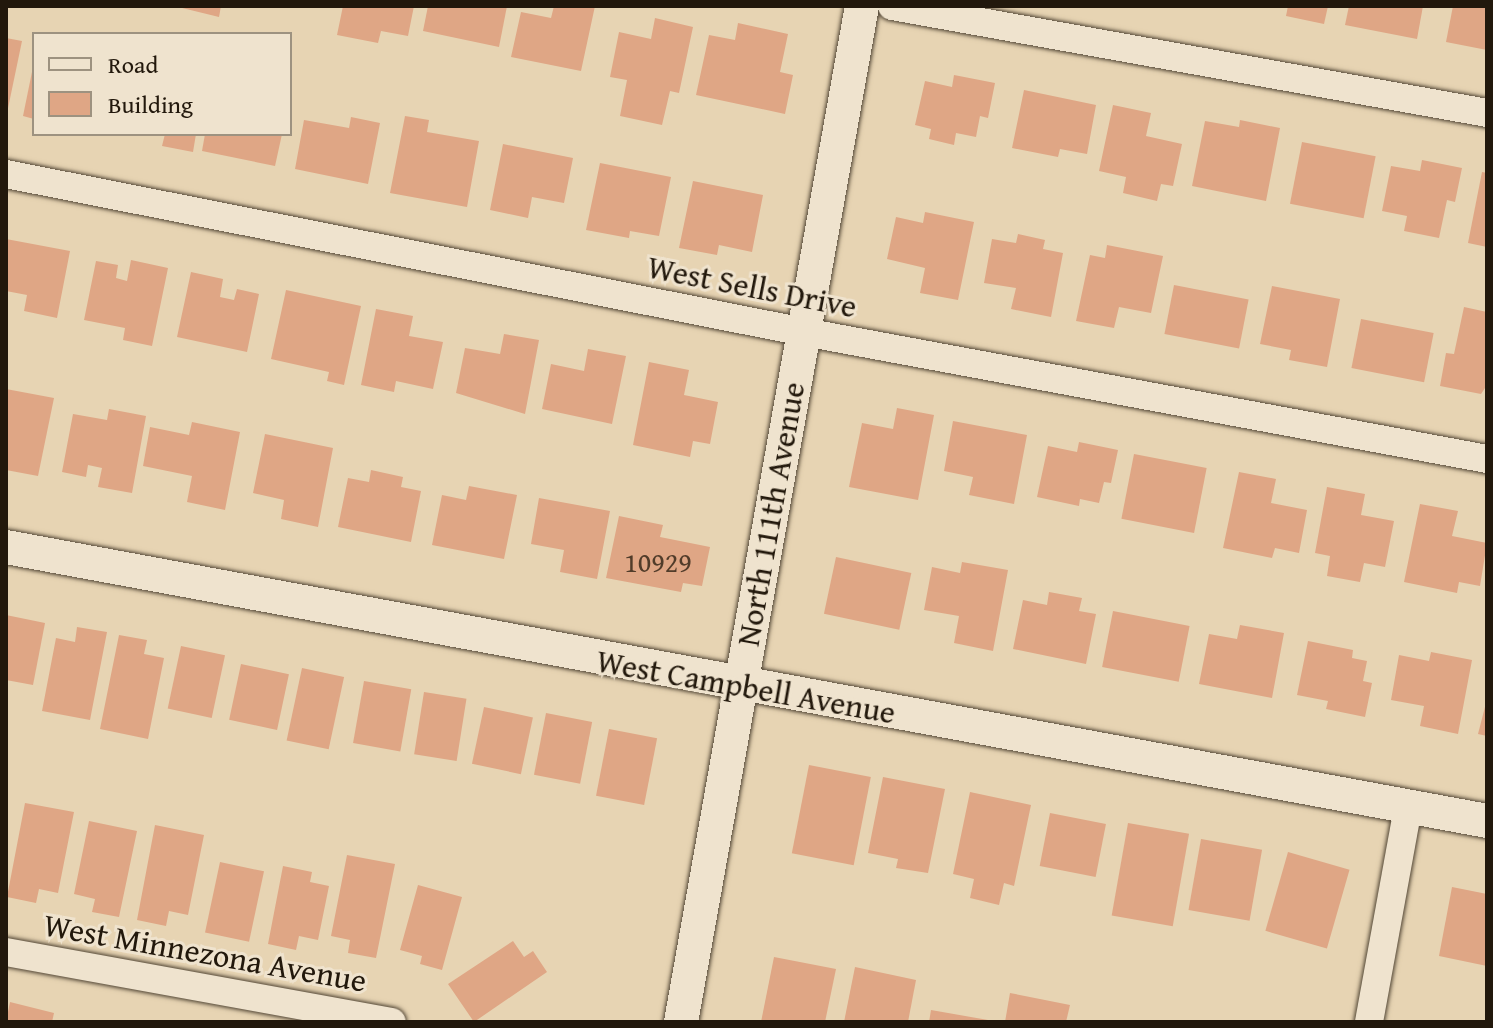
<!DOCTYPE html>
<style>
body{margin:0}
#map{position:relative;width:1493px;height:1028px;overflow:hidden;background:#e7d4b3;font-family:"Gentium Book Plus",serif}
div>[style]{position:absolute}
.building>*{inset:0;background:#dfa685;transform-origin:0 0}
.roads{filter:drop-shadow(0 0 2px #534736) drop-shadow(0 0 2px #534736)}
.minor>*{height:28px;margin:-14px;padding:0 14px;transform-origin:14px;border-radius:14px;background:#efe3ce}
.tertiary>*{height:34px;margin:-17px;padding:0 17px;transform-origin:17px;border-radius:17px;background:#efe3ce}
span{translate:-50% -50%;white-space:nowrap;text-align:center;line-height:1.15;-webkit-text-stroke:6px #efe3ce;paint-order:stroke}
.number-label{font-size:28px;color:#513c2a}
.number-label span{-webkit-text-stroke-width:0}
.street-label{font-size:32px;color:#22180c}
.frame{position:absolute;inset:0;border:8px solid #22180c;pointer-events:none}
.legend{position:absolute;left:32px;top:32px;width:260px;height:104px;box-sizing:border-box;background:#efe3ce;border:2px solid #9d9280;margin:0;padding:10px 14px;list-style:none;font-size:24px;color:#22180c}
.legend li{display:flex;align-items:center;gap:16px;height:40px}
.legend b{width:40px;border:2px solid #9d9280}
</style>
<div id="map">
<div class="building">
<i style="clip-path:polygon(174px 6px,221px 6px,219px 17px)"></i>
<i style="clip-path:polygon(343px 6px,414px 6px,408px 36px,381px 31px,378px 43px,337px 35px)"></i>
<i style="clip-path:polygon(428px 6px,507px 6px,499px 47px,423px 31px)"></i>
<i style="clip-path:polygon(554px 6px,595px 6px,581px 71px,511px 57px,521px 12px,551px 18px)"></i>
<i style="clip-path:polygon(1288px 6px,1328px 6px,1324px 24px,1286px 16px)"></i>
<i style="clip-path:polygon(1349px 6px,1423px 6px,1417px 39px,1345px 25px)"></i>
<i style="clip-path:polygon(1453px 6px,1487px 6px,1487px 50px,1446px 42px)"></i>
<i style="clip-path:polygon(655px 18px,693px 27px,679px 93px,670px 91px,662px 125px,620px 116px,627px 80px,610px 77px,619px 32px,651px 39px)"></i>
<i style="clip-path:polygon(738px 23px,788px 34px,780px 72px,793px 75px,785px 114px,696px 95px,709px 35px,735px 40px)"></i>
<i style="clip-path:polygon(6px 38px,22px 41px,7px 113px,6px 113px)"></i>
<i style="clip-path:polygon(33px 67px,34px 67px,34px 119px,23px 116px)"></i>
<i style="clip-path:polygon(954px 75px,995px 83px,988px 118px,980px 116px,976px 137px,956px 133px,954px 145px,929px 139px,931px 129px,915px 125px,925px 81px,952px 87px)"></i>
<i style="clip-path:polygon(1024px 90px,1096px 105px,1087px 154px,1060px 149px,1058px 157px,1012px 148px)"></i>
<i style="clip-path:polygon(1113px 105px,1151px 113px,1146px 136px,1182px 144px,1173px 186px,1161px 184px,1157px 201px,1123px 193px,1126px 177px,1099px 171px)"></i>
<i style="clip-path:polygon(405px 116px,429px 120px,427px 132px,479px 141px,467px 207px,390px 193px)"></i>
<i style="clip-path:polygon(351px 117px,380px 123px,368px 184px,295px 169px,304px 120px,349px 128px)"></i>
<i style="clip-path:polygon(1240px 120px,1280px 128px,1266px 201px,1192px 186px,1205px 121px,1239px 127px)"></i>
<i style="clip-path:polygon(165px 134px,196px 134px,193px 152px,162px 146px)"></i>
<i style="clip-path:polygon(205px 134px,282px 134px,275px 166px,202px 151px)"></i>
<i style="left:1302px;top:142px;width:75px;height:63px;rotate:11deg"></i>
<i style="clip-path:polygon(503px 144px,573px 158px,564px 203px,532px 197px,528px 218px,490px 210px)"></i>
<i style="clip-path:polygon(1422px 160px,1462px 168px,1455px 202px,1447px 200px,1439px 238px,1404px 231px,1407px 216px,1382px 211px,1391px 166px,1420px 171px)"></i>
<i style="clip-path:polygon(600px 163px,671px 177px,659px 236px,630px 231px,629px 238px,586px 230px)"></i>
<i style="clip-path:polygon(1482px 172px,1487px 173px,1487px 247px,1468px 243px)"></i>
<i style="clip-path:polygon(693px 181px,763px 195px,752px 252px,719px 245px,717px 255px,679px 248px)"></i>
<i style="clip-path:polygon(925px 212px,974px 222px,958px 300px,920px 293px,925px 268px,887px 259px,896px 217px,923px 223px)"></i>
<i style="clip-path:polygon(1018px 234px,1045px 240px,1043px 249px,1063px 253px,1051px 317px,1011px 309px,1016px 288px,984px 283px,992px 239px,1016px 243px)"></i>
<i style="clip-path:polygon(6px 239px,70px 251px,57px 318px,24px 311px,27px 295px,6px 291px)"></i>
<i style="clip-path:polygon(1107px 245px,1163px 256px,1151px 313px,1119px 307px,1114px 328px,1076px 321px,1090px 255px,1105px 258px)"></i>
<i style="clip-path:polygon(131px 260px,168px 268px,152px 346px,123px 340px,125px 328px,84px 320px,96px 261px,118px 265px,116px 278px,127px 281px)"></i>
<i style="clip-path:polygon(191px 272px,223px 279px,220px 297px,234px 300px,237px 289px,259px 294px,247px 352px,177px 337px)"></i>
<i style="left:1174px;top:285px;width:76px;height:50px;rotate:11deg"></i>
<i style="clip-path:polygon(1272px 286px,1340px 299px,1327px 367px,1289px 360px,1291px 350px,1260px 344px)"></i>
<i style="clip-path:polygon(286px 290px,361px 306px,344px 385px,327px 381px,329px 372px,271px 359px)"></i>
<i style="clip-path:polygon(1464px 307px,1487px 312px,1487px 385px,1481px 394px,1440px 386px,1446px 353px,1454px 354px)"></i>
<i style="clip-path:polygon(376px 309px,413px 316px,409px 336px,443px 342px,433px 389px,396px 381px,394px 392px,361px 385px)"></i>
<i style="left:1361px;top:319px;width:74px;height:50px;rotate:11deg"></i>
<i style="clip-path:polygon(504px 334px,539px 340px,525px 414px,456px 393px,465px 348px,500px 354px)"></i>
<i style="clip-path:polygon(588px 349px,626px 356px,612px 424px,542px 409px,551px 364px,584px 371px)"></i>
<i style="clip-path:polygon(649px 362px,689px 370px,684px 395px,718px 402px,710px 444px,693px 441px,690px 457px,633px 445px)"></i>
<i style="clip-path:polygon(6px 389px,54px 398px,38px 476px,6px 470px)"></i>
<i style="clip-path:polygon(897px 408px,934px 415px,918px 500px,849px 487px,862px 423px,893px 429px)"></i>
<i style="clip-path:polygon(109px 409px,146px 416px,132px 493px,98px 487px,102px 468px,88px 465px,86px 477px,62px 472px,73px 414px,107px 420px)"></i>
<i style="clip-path:polygon(953px 421px,1027px 435px,1014px 504px,969px 495px,973px 477px,944px 471px)"></i>
<i style="clip-path:polygon(192px 422px,240px 432px,225px 510px,187px 502px,192px 476px,143px 466px,150px 427px,189px 435px)"></i>
<i style="clip-path:polygon(265px 434px,333px 448px,318px 527px,281px 519px,284px 500px,253px 493px)"></i>
<i style="clip-path:polygon(1079px 442px,1118px 450px,1111px 483px,1104px 482px,1099px 503px,1080px 499px,1079px 506px,1037px 497px,1048px 446px,1077px 452px)"></i>
<i style="left:1134px;top:454px;width:74px;height:66px;rotate:11deg"></i>
<i style="clip-path:polygon(371px 470px,403px 477px,401px 487px,421px 491px,411px 542px,338px 527px,348px 478px,369px 482px)"></i>
<i style="clip-path:polygon(1239px 472px,1276px 479px,1271px 503px,1307px 510px,1299px 553px,1275px 548px,1272px 558px,1223px 548px)"></i>
<i style="clip-path:polygon(469px 486px,517px 495px,504px 559px,432px 545px,442px 495px,466px 500px)"></i>
<i style="clip-path:polygon(1327px 487px,1365px 494px,1361px 515px,1394px 521px,1385px 567px,1364px 563px,1360px 582px,1327px 576px,1330px 556px,1315px 553px)"></i>
<i style="clip-path:polygon(539px 498px,610px 511px,597px 579px,560px 572px,564px 550px,531px 544px)"></i>
<i style="clip-path:polygon(1420px 504px,1458px 511px,1452px 536px,1487px 543px,1480px 586px,1459px 582px,1457px 593px,1404px 582px)"></i>
<i style="clip-path:polygon(619px 516px,663px 525px,660px 537px,710px 547px,702px 586px,683px 583px,681px 592px,606px 578px)"></i>
<i style="left:836px;top:557px;width:77px;height:58px;rotate:12deg"></i>
<i style="clip-path:polygon(962px 562px,1008px 570px,993px 651px,954px 643px,959px 616px,924px 610px,932px 567px,960px 573px)"></i>
<i style="clip-path:polygon(1049px 592px,1082px 598px,1079px 611px,1096px 614px,1086px 664px,1013px 649px,1023px 600px,1047px 605px)"></i>
<i style="left:1113px;top:611px;width:78px;height:57px;rotate:11deg"></i>
<i style="clip-path:polygon(6px 615px,45px 623px,33px 685px,6px 680px)"></i>
<i style="clip-path:polygon(1240px 625px,1284px 633px,1272px 698px,1199px 684px,1209px 634px,1237px 639px)"></i>
<i style="clip-path:polygon(77px 627px,107px 632px,90px 720px,42px 711px,56px 638px,75px 642px)"></i>
<i style="clip-path:polygon(119px 635px,147px 640px,144px 654px,164px 658px,148px 739px,100px 729px)"></i>
<i style="clip-path:polygon(1308px 641px,1353px 650px,1352px 658px,1367px 661px,1363px 681px,1372px 683px,1365px 717px,1326px 709px,1328px 701px,1297px 695px)"></i>
<i style="left:181px;top:646px;width:45px;height:64px;rotate:12deg"></i>
<i style="clip-path:polygon(1431px 652px,1472px 660px,1458px 734px,1420px 726px,1424px 706px,1391px 700px,1399px 655px,1429px 661px)"></i>
<i style="left:241px;top:664px;width:49px;height:57px;rotate:12deg"></i>
<i style="left:302px;top:668px;width:43px;height:74px;rotate:12deg"></i>
<i style="left:364px;top:681px;width:48px;height:63px;rotate:10deg"></i>
<i style="left:424px;top:692px;width:43px;height:63px;rotate:9deg"></i>
<i style="clip-path:polygon(1487px 699px,1487px 736px,1478px 734px)"></i>
<i style="left:484px;top:707px;width:50px;height:58px;rotate:12deg"></i>
<i style="left:546px;top:713px;width:47px;height:63px;rotate:11deg"></i>
<i style="left:609px;top:729px;width:49px;height:68px;rotate:11deg"></i>
<i style="left:809px;top:765px;width:63px;height:90px;rotate:11deg"></i>
<i style="clip-path:polygon(883px 777px,945px 789px,928px 873px,896px 868px,898px 859px,868px 853px)"></i>
<i style="clip-path:polygon(970px 792px,1031px 805px,1014px 886px,1004px 883px,999px 905px,970px 898px,974px 879px,953px 874px)"></i>
<i style="clip-path:polygon(25px 803px,74px 812px,58px 893px,39px 889px,36px 903px,7px 897px)"></i>
<i style="left:1050px;top:813px;width:57px;height:54px;rotate:11deg"></i>
<i style="clip-path:polygon(89px 821px,137px 831px,119px 917px,92px 912px,95px 899px,74px 894px)"></i>
<i style="left:1128px;top:823px;width:62px;height:94px;rotate:10deg"></i>
<i style="clip-path:polygon(155px 825px,204px 835px,188px 915px,169px 911px,166px 926px,137px 920px)"></i>
<i style="left:1201px;top:839px;width:62px;height:72px;rotate:10deg"></i>
<i style="left:1288px;top:852px;width:64px;height:82px;rotate:16deg"></i>
<i style="clip-path:polygon(347px 855px,395px 864px,376px 958px,348px 953px,350px 940px,331px 936px)"></i>
<i style="left:220px;top:862px;width:45px;height:72px;rotate:12deg"></i>
<i style="clip-path:polygon(283px 866px,312px 872px,310px 882px,329px 886px,318px 940px,299px 936px,296px 950px,268px 944px)"></i>
<i style="clip-path:polygon(418px 885px,462px 897px,442px 970px,420px 964px,422px 956px,400px 950px)"></i>
<i style="clip-path:polygon(1452px 887px,1487px 894px,1487px 966px,1439px 956px)"></i>
<i style="clip-path:polygon(513px 941px,524px 957px,533px 951px,547px 972px,474px 1022px,448px 984px)"></i>
<i style="clip-path:polygon(774px 957px,836px 969px,825px 1022px,761px 1022px)"></i>
<i style="clip-path:polygon(855px 967px,916px 980px,908px 1022px,844px 1022px)"></i>
<i style="clip-path:polygon(1010px 993px,1070px 1005px,1066px 1022px,1005px 1022px)"></i>
<i style="clip-path:polygon(10px 1002px,54px 1013px,52px 1022px,6px 1022px)"></i>
<i style="clip-path:polygon(931px 1010px,988px 1020px,988px 1022px,929px 1022px)"></i>
</div>
<div class="roads">
<div class="minor">
<i style="left:892px;top:6px;width:605px;rotate:10.19deg"></i>
<i style="left:6px;top:174px;width:813px;rotate:11.2deg"></i>
<i style="left:804px;top:332px;width:695px;rotate:10.53deg"></i>
<i style="left:6px;top:952px;width:392px;rotate:10.3deg"></i>
<i style="left:1369px;top:1022px;width:219px;rotate:-79.7deg"></i>
</div>
<div class="tertiary">
<i style="left:6px;top:547px;width:1506px;rotate:10.48deg"></i>
<i style="left:681px;top:1022px;width:1032px;rotate:-79.9deg"></i>
</div>
</div>
<div class="number-label">
<span style="left:658px;top:562px">10929</span>
</div>
<div class="street-label">
<span style="left:752px;top:287px;rotate:11deg">West Sells Drive</span>
<span style="left:771px;top:514px;rotate:-80deg">North 111th Avenue</span>
<span style="left:746px;top:687px;rotate:10deg">West Campbell Avenue</span>
<span style="left:205px;top:953px;rotate:10deg">West Minnezona Avenue</span>
</div>
<div class="frame"></div>
<ul class="legend">
<li><b style="height:10px;background:#efe3ce"></b>Road</li>
<li><b style="height:22px;background:#dfa685"></b>Building</li>
</ul>
</div>
